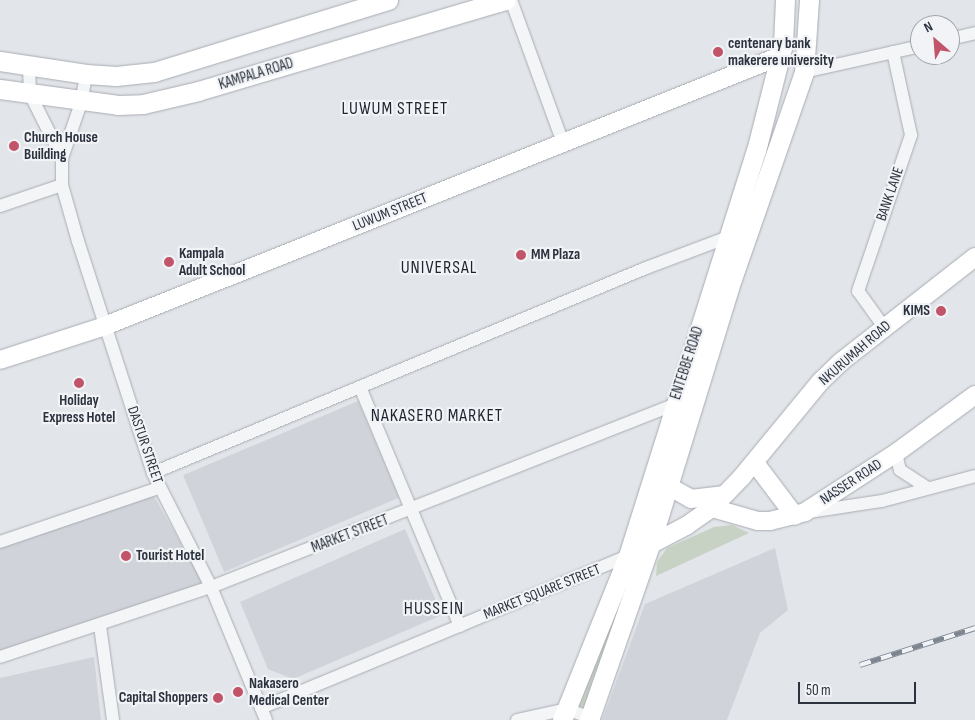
<!DOCTYPE html>
<style>
body{margin:0}
#map{position:relative;width:975px;height:720px;overflow:hidden;background:#e2e5e9;font-family:"Sofia Sans Condensed",sans-serif}
div>[style]{position:absolute}
.built>*{inset:0;background:#d0d4da;transform-origin:0 0}
.green>*{inset:0;background:#c8d2c4}
.roads{filter:drop-shadow(0 0 1px #a8acb3) drop-shadow(0 0 1px #a8acb3)}
.street>*{height:12px;margin:-6px;padding:0 6px;transform-origin:6px;border-radius:6px;background:#f4f5f7}
.secondary>*{height:18px;margin:-9px;padding:0 9px;transform-origin:9px;border-radius:9px;background:#fff}
.primary>*{height:19px;margin:-9.5px;padding:0 9.5px;transform-origin:9.5px;border-radius:9.5px;background:#fff}
.rail>*{height:5.5px;margin-top:-2.75px;transform-origin:0;background:repeating-linear-gradient(90deg,#f1f3f6 0 11px,#7d8591 0 22px);box-sizing:border-box;border-block:1px solid #7d8591}
.dots>*{width:14px;height:14px;translate:-50% -50%;box-sizing:border-box;border:2px solid #f1f3f6;border-radius:50%}
span{translate:-50% -50%;white-space:nowrap;text-align:center;line-height:1.15;-webkit-text-stroke:4.5px #f1f3f6;paint-order:stroke}
.poi-label{font-size:15px;color:#2c333f;font-weight:700}
.left{translate:0 -50%;text-align:left}
.right{translate:-100% -50%;text-align:right}
.street-label{font-size:15px;color:#2c333f}
.quarter-label{font-size:18px;color:#1e2430;letter-spacing:1px}
.north{position:absolute;left:910px;top:15px;width:50px;height:50px;box-sizing:border-box;background:#f1f3f6;border:1px solid #a2a6ad;border-radius:50%;rotate:333deg;font-size:14px;font-weight:700;line-height:20px;text-align:center;color:#2c333f}
.north::after{content:'';display:block;margin:auto;width:18px;height:22px;background:#c15468;clip-path:polygon(50% 0,100% 100%,50% 72%,0 100%)}
.scale{position:absolute;left:798px;top:682px;width:118px;height:22px;box-sizing:border-box;border:2px solid #2c333f;border-top:0;padding-left:6px;font-size:15px;line-height:18px;white-space:nowrap;color:#2c333f;-webkit-text-stroke:4px #f1f3f6;paint-order:stroke}
</style>
<div id="map">
<div class="built">
<i style="left:358px;top:401px;width:105px;height:190px;rotate:67deg"></i>
<i style="clip-path:polygon(151px 491px,207px 589px,0 654px,0 542px)"></i>
<i style="clip-path:polygon(405px 529px,442px 615px,293px 679px,268px 669px,240px 602px)"></i>
<i style="clip-path:polygon(775px 548px,788px 610px,760px 633px,727px 720px,602px 720px,645px 604px)"></i>
<i style="clip-path:polygon(94px 657px,101px 720px,0 720px,0 678px)"></i>
</div>
<div class="green">
<i style="clip-path:polygon(732px 525px,749px 533px,656px 576px,657px 562px,667px 548px,714px 527px)"></i>
<i style="clip-path:polygon(626px 579px,587px 705px,581px 707px,577px 706px)"></i>
</div>
<div class="roads">
<div class="street">
<i style="left:511px;top:0;width:152px;rotate:70deg"></i>
<i style="left:950px;top:39px;width:26px;rotate:-13deg"></i>
<i style="left:29px;top:66px;width:28px;rotate:88deg"></i>
<i style="left:30px;top:94px;width:72px;rotate:63.4deg"></i>
<i style="left:804px;top:72px;width:119px;rotate:-12.6deg"></i>
<i style="left:86px;top:74px;width:26px;rotate:99deg"></i>
<i style="left:82px;top:100px;width:61px;rotate:109deg"></i>
<i style="left:62px;top:158px;width:27px;rotate:90deg"></i>
<i style="left:62px;top:185px;width:58px;rotate:74.1deg"></i>
<i style="left:78px;top:241px;width:244px;rotate:72.1deg"></i>
<i style="left:153px;top:473px;width:128px;rotate:63deg"></i>
<i style="left:211px;top:587px;width:144px;rotate:67.5deg"></i>
<i style="left:0;top:206px;width:65px;rotate:-18.7deg"></i>
<i style="left:884px;top:327px;width:44px;rotate:-125.8deg"></i>
<i style="left:858px;top:291px;width:165px;rotate:-71.2deg"></i>
<i style="left:911px;top:135px;width:85px;rotate:-102.2deg"></i>
<i style="left:360px;top:387px;width:259px;rotate:67.3deg"></i>
<i style="left:896px;top:453px;width:17px;rotate:77deg"></i>
<i style="left:900px;top:470px;width:33px;rotate:33deg"></i>
<i style="left:153px;top:473px;width:534px;rotate:-22.58deg"></i>
<i style="left:646px;top:268px;width:88px;rotate:-20.7deg"></i>
<i style="left:809px;top:512px;width:74px;rotate:-8.6deg"></i>
<i style="left:882px;top:501px;width:96px;rotate:-15deg"></i>
<i style="left:0;top:542px;width:168px;rotate:-18.8deg"></i>
<i style="left:100px;top:626px;width:95px;rotate:82.1deg"></i>
<i style="left:0;top:657px;width:222px;rotate:-18.4deg"></i>
<i style="left:211px;top:587px;width:505px;rotate:-21.49deg"></i>
<i style="left:261px;top:708px;width:397px;rotate:-22.5deg"></i>
<i style="left:517px;top:720px;width:51px;rotate:-12.4deg"></i>
<i style="left:567px;top:709px;width:25px;rotate:21deg"></i>
</div>
<div class="secondary">
<i style="left:0;top:360px;width:110px;rotate:-17.9deg"></i>
<i style="left:105px;top:326px;width:725px;rotate:-21.79deg"></i>
<i style="left:755px;top:463px;width:66px;rotate:53deg"></i>
<i style="left:668px;top:486px;width:26px;rotate:29deg"></i>
<i style="left:691px;top:499px;width:32px;rotate:-7deg"></i>
<i style="left:712px;top:508px;width:48px;rotate:15.8deg"></i>
<i style="left:758px;top:521px;width:12px"></i>
<i style="left:770px;top:521px;width:36px;rotate:-14deg"></i>
<i style="left:805px;top:512px;width:108px;rotate:-33deg"></i>
<i style="left:896px;top:453px;width:98px;rotate:-36.3deg"></i>
<i style="left:642px;top:549px;width:50px;rotate:-27.6deg"></i>
<i style="left:686px;top:526px;width:32px;rotate:-35deg"></i>
<i style="left:712px;top:508px;width:42px;rotate:-46deg"></i>
<i style="left:741px;top:478px;width:124px;rotate:-50.5deg"></i>
<i style="left:820px;top:382px;width:30px;rotate:-44deg"></i>
<i style="left:842px;top:361px;width:169px;rotate:-38deg"></i>
</div>
<div class="primary">
<i style="left:0;top:61px;width:87px;rotate:8.6deg"></i>
<i style="left:86px;top:74px;width:30px;rotate:4deg"></i>
<i style="left:116px;top:76px;width:38px;rotate:-6deg"></i>
<i style="left:154px;top:72px;width:245px;rotate:-17.1deg"></i>
<i style="left:0;top:89px;width:119px;rotate:7.7deg"></i>
<i style="left:118px;top:105px;width:25px;rotate:-2deg"></i>
<i style="left:143px;top:104px;width:57px;rotate:-13.3deg"></i>
<i style="left:198px;top:91px;width:321px;rotate:-16.5deg"></i>
<i style="left:562px;top:720px;width:177px;rotate:-68.1deg"></i>
<i style="left:628px;top:556px;width:425px;rotate:-72.5deg"></i>
<i style="left:756px;top:151px;width:110px;rotate:-75.8deg"></i>
<i style="left:783px;top:44px;width:44px;rotate:-87.4deg"></i>
<i style="left:589px;top:720px;width:185px;rotate:-70.8deg"></i>
<i style="left:650px;top:545px;width:278px;rotate:-72.9deg"></i>
<i style="left:732px;top:279px;width:219px;rotate:-70.8deg"></i>
<i style="left:804px;top:72px;width:72px;rotate:-86deg"></i>
</div>
</div>
<div class="rail">
<i style="left:860px;top:665px;width:121px;rotate:-17.8deg"></i>
</div>
<div class="dots">
<i style="left:718px;top:52px;background:#c15468"></i>
<i style="left:14px;top:146px;background:#c15468"></i>
<i style="left:521px;top:255px;background:#c15468"></i>
<i style="left:169px;top:262px;background:#c15468"></i>
<i style="left:941px;top:311px;background:#c15468"></i>
<i style="left:79px;top:383px;background:#c15468"></i>
<i style="left:126px;top:556px;background:#c15468"></i>
<i style="left:238px;top:692px;background:#c15468"></i>
<i style="left:218px;top:698px;background:#c15468"></i>
</div>
<div class="poi-label">
<span class="left" style="left:728px;top:52px">centenary bank<br>makerere university</span>
<span class="left" style="left:24px;top:146px">Church House<br>Building</span>
<span class="left" style="left:179px;top:262px">Kampala<br>Adult School</span>
<span class="left" style="left:531px;top:255px">MM Plaza</span>
<span class="right" style="left:930px;top:311px">KIMS</span>
<span style="left:79px;top:409px">Holiday<br>Express Hotel</span>
<span class="left" style="left:136px;top:556px">Tourist Hotel</span>
<span class="left" style="left:249px;top:692px">Nakasero<br>Medical Center</span>
<span class="right" style="left:208px;top:698px">Capital Shoppers</span>
</div>
<div class="street-label">
<span style="left:256px;top:74px;rotate:-17deg">KAMPALA ROAD</span>
<span style="left:890px;top:194px;rotate:-71deg">BANK LANE</span>
<span style="left:390px;top:212px;rotate:-22deg">LUWUM STREET</span>
<span style="left:855px;top:353px;rotate:-41deg">NKURUMAH ROAD</span>
<span style="left:687px;top:363px;rotate:-72deg">ENTEBBE ROAD</span>
<span style="left:145px;top:445px;rotate:71deg">DASTUR STREET</span>
<span style="left:851px;top:482px;rotate:-33deg">NASSER ROAD</span>
<span style="left:350px;top:534px;rotate:-21deg">MARKET STREET</span>
<span style="left:542px;top:592px;rotate:-22deg">MARKET SQUARE STREET</span>
</div>
<div class="quarter-label">
<span style="left:395px;top:109px">LUWUM STREET</span>
<span style="left:439px;top:268px">UNIVERSAL</span>
<span style="left:437px;top:416px">NAKASERO MARKET</span>
<span style="left:434px;top:609px">HUSSEIN</span>
</div>
<div class="north">N</div>
<div class="scale">50 m</div>
</div>
